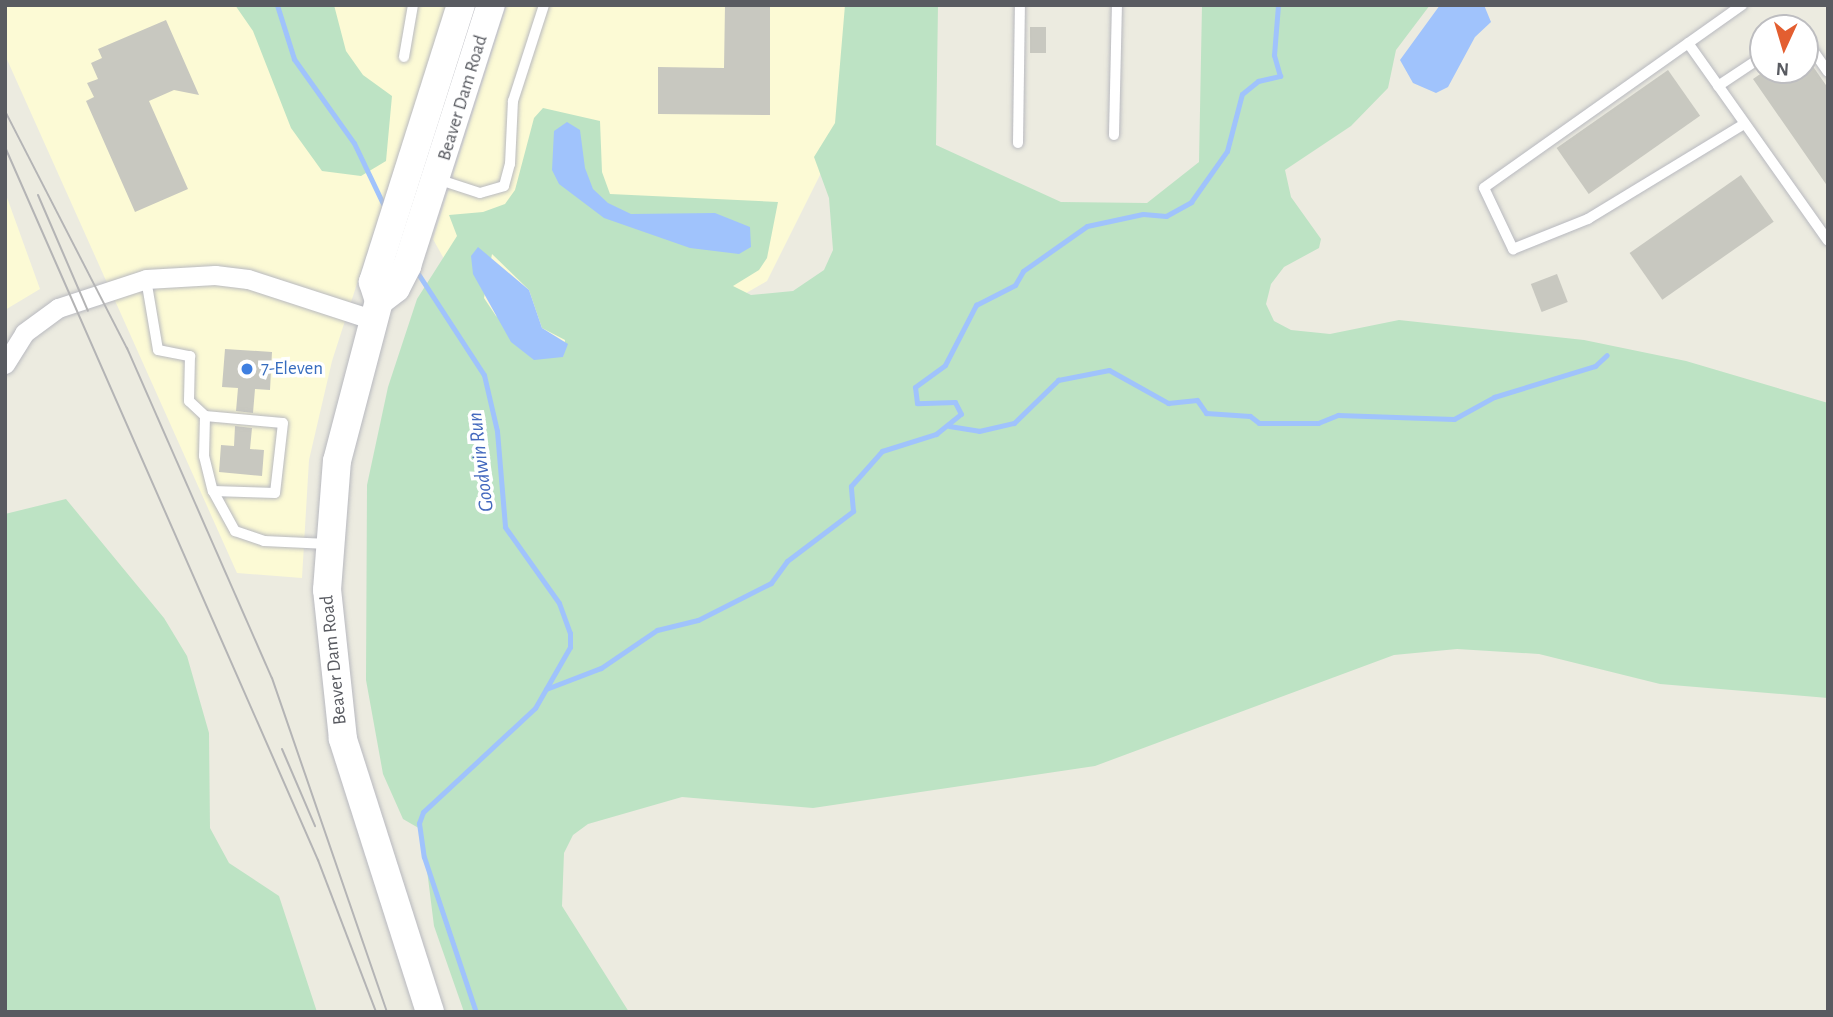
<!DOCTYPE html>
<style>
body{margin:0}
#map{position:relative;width:1833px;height:1017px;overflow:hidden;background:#ecebe0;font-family:"Alegreya Sans",sans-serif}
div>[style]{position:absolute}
.commercial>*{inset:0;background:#fcfad5}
.green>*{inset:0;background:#bde3c4}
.water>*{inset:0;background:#a0c3fc}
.stream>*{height:5px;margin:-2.5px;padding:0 2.5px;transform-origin:2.5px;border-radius:2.5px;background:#a0c3fc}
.building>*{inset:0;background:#c8c8c0;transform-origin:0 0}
.roads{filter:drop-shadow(0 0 2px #b8b9bf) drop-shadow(0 0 2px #b8b9bf)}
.service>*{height:10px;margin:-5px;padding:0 5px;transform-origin:5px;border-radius:5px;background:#fff}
.minor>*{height:19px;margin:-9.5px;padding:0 9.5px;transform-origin:9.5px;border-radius:9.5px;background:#fff}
.secondary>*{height:28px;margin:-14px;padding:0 14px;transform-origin:14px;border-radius:14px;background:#fff}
.tram>*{height:2px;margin:-1px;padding:0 1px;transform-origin:1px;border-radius:1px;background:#b4b4b5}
.dots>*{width:19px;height:19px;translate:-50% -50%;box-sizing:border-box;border:4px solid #fff;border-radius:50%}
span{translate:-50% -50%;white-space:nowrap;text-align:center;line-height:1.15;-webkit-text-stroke:7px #fff;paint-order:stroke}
.street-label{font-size:19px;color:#595b61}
.shop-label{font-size:19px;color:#366cbe}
.left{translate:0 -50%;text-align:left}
.water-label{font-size:21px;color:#4469be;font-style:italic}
.frame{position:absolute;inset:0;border:7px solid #595b61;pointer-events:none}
.north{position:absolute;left:1749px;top:14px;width:70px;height:70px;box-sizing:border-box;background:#fff;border:2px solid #bdbdc0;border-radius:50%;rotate:184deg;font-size:19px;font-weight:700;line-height:28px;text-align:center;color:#595b61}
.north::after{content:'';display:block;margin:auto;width:24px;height:32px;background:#e35e30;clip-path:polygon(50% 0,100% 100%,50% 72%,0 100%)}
</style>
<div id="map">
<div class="commercial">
<i style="clip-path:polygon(5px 5px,447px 5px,332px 361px,309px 460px,302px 578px,237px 573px,5px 55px)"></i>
<i style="clip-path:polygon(507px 5px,846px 5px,839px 137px,767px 281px,531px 417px,433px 239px)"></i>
<i style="clip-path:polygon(5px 192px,40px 289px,5px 310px)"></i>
</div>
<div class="green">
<i style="clip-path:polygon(235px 5px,334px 5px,346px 51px,363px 75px,392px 96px,386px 161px,361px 176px,322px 171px,291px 128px,253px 31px)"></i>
<i style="clip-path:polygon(evenodd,845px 5px,938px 5px,936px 145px,1061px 202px,1147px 203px,1199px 162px,1202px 5px,1430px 5px,1396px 50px,1388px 88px,1351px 126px,1285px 170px,1291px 197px,1321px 239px,1319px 248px,1284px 267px,1271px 284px,1266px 304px,1274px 321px,1291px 330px,1330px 334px,1399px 320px,1584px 340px,1686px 361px,1828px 403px,1828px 698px,1660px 684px,1539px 654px,1457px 649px,1394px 655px,1095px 766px,813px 808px,682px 797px,588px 824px,573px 835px,564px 853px,562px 906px,629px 1012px,464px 1012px,434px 926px,422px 830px,403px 819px,383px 774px,366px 680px,367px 485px,388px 387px,417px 299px,457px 236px,449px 215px,483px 212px,505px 204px,515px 190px,534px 118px,543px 108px,600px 121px,602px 172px,610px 194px,778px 202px,767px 258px,759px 270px,733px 286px,751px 295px,793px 291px,824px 270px,833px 250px,829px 198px,814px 157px,835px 123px,845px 5px,492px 254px,529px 290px,542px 328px,565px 340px,563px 357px,496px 316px,484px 298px,492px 254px)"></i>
<i style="clip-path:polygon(66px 499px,164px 618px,187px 656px,209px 733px,210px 828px,229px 863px,279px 896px,317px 1012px,5px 1012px,5px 514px)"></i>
</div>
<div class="water">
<i style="clip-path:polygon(1440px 5px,1484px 5px,1491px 22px,1475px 37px,1448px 87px,1436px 93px,1413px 83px,1400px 60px)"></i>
<i style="clip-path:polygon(567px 122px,580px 130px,585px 168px,593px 189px,608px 203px,631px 214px,715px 213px,750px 227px,751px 247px,739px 254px,690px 248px,604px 218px,559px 184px,552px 170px,554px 131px)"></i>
<i style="clip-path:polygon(478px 247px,529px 290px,542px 328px,568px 344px,563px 357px,534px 360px,511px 342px,473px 274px,471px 256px)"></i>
</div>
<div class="stream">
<i style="left:277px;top:5px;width:57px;rotate:72.5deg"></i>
<i style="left:294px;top:59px;width:103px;rotate:54.5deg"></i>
<i style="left:354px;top:143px;width:74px;rotate:64.5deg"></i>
<i style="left:415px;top:269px;width:126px;rotate:56.9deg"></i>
<i style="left:484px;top:375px;width:57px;rotate:76.9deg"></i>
<i style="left:497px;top:431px;width:96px;rotate:85.2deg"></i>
<i style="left:505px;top:527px;width:93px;rotate:54.6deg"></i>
<i style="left:559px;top:603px;width:32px;rotate:70deg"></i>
<i style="left:570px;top:633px;width:14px;rotate:90deg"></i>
<i style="left:570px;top:647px;width:70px;rotate:119.8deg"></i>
<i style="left:535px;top:708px;width:153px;rotate:137.1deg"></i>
<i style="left:423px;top:812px;width:12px;rotate:110deg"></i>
<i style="left:419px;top:823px;width:34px;rotate:82deg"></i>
<i style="left:424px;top:857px;width:163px;rotate:71.5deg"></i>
<i style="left:949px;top:426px;width:30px;rotate:9deg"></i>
<i style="left:979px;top:431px;width:36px;rotate:-13deg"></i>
<i style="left:1014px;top:423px;width:62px;rotate:-44.3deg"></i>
<i style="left:1058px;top:380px;width:52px;rotate:-11.1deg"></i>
<i style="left:1109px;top:370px;width:68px;rotate:29.2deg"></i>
<i style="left:1168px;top:403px;width:29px;rotate:-6deg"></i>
<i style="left:1197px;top:400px;width:16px;rotate:55deg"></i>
<i style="left:1206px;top:413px;width:44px;rotate:3.9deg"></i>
<i style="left:1250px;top:416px;width:11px;rotate:38deg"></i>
<i style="left:1259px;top:423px;width:59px"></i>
<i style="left:1318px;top:423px;width:22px;rotate:-22deg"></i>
<i style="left:1338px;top:415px;width:116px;rotate:2deg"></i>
<i style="left:1454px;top:419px;width:46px;rotate:-28.8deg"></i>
<i style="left:1494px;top:397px;width:106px;rotate:-17.1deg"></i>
<i style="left:1595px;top:366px;width:16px;rotate:-43deg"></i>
<i style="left:546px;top:689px;width:59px;rotate:-20.9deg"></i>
<i style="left:601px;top:668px;width:68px;rotate:-34.2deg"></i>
<i style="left:657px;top:630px;width:42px;rotate:-13.7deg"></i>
<i style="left:698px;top:620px;width:82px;rotate:-26.9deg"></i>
<i style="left:771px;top:583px;width:27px;rotate:-54deg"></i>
<i style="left:787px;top:561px;width:83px;rotate:-37.1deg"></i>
<i style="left:853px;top:511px;width:25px;rotate:-95deg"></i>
<i style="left:851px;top:486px;width:47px;rotate:-48.5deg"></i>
<i style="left:882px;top:451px;width:57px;rotate:-17.5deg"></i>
<i style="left:936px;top:434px;width:32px;rotate:-39deg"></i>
<i style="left:961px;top:414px;width:13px;rotate:-117deg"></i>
<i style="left:955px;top:402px;width:38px;rotate:178deg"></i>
<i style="left:917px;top:403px;width:16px;rotate:-97deg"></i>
<i style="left:915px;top:387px;width:37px;rotate:-36deg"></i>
<i style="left:945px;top:365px;width:68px;rotate:-62.7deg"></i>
<i style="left:976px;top:305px;width:44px;rotate:-27.1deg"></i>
<i style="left:1015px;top:285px;width:16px;rotate:-60deg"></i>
<i style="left:1023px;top:271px;width:78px;rotate:-35.1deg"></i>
<i style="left:1087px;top:226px;width:57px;rotate:-12.1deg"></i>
<i style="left:1143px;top:214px;width:23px;rotate:5deg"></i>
<i style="left:1166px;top:216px;width:29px;rotate:-29deg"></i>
<i style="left:1191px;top:202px;width:62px;rotate:-54.8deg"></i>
<i style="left:1227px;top:151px;width:59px;rotate:-75.3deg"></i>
<i style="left:1242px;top:94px;width:21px;rotate:-39deg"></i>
<i style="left:1258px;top:81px;width:23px;rotate:-13deg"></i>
<i style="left:1280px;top:76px;width:22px;rotate:-106deg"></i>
<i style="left:1274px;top:55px;width:50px;rotate:-85.4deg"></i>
</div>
<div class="building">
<i style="clip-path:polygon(725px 5px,770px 5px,770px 115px,658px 114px,658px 67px,724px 68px)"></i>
<i style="clip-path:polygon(166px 20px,199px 95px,174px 90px,149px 101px,188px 189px,135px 212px,86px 101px,94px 97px,87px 83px,98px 79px,91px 63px,102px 58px,98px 49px)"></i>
<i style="left:1030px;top:27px;width:16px;height:26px"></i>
<i style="clip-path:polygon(1805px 55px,1828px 88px,1828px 187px,1753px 79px,1766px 70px,1805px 70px)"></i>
<i style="left:1668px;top:70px;width:56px;height:136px;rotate:55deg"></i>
<i style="left:1741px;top:175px;width:57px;height:136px;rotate:55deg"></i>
<i style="left:1557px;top:274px;width:30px;height:28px;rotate:69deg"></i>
<i style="clip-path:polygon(225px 349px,272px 352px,270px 390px,255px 389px,253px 413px,236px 411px,238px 388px,222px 387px)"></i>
<i style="clip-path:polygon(235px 426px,252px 428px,250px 449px,264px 450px,262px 476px,219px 472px,221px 445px,234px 446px)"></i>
</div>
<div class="roads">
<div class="service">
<i style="left:1742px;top:5px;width:316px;rotate:144.7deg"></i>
<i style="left:1484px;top:188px;width:68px;rotate:64.6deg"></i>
<i style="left:1513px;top:249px;width:81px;rotate:-21.8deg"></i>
<i style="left:1588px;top:219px;width:183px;rotate:-31.3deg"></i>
<i style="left:1805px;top:39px;width:40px;rotate:55.1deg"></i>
<i style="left:1688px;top:43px;width:242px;rotate:54.7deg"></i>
<i style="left:404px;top:57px;width:53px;rotate:-80.2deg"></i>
<i style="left:1718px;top:86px;width:54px;rotate:-33.7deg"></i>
<i style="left:1114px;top:135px;width:130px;rotate:-88.7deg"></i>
<i style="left:1018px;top:143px;width:138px;rotate:-89.2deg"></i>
<i style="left:437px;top:179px;width:45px;rotate:18deg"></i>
<i style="left:480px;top:193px;width:25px;rotate:-16deg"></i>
<i style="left:504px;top:186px;width:23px;rotate:-75deg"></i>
<i style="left:510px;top:164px;width:63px;rotate:-87.3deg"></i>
<i style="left:513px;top:101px;width:101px;rotate:-72.1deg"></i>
<i style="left:146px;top:279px;width:72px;rotate:80.4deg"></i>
<i style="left:158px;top:350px;width:33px;rotate:11deg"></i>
<i style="left:190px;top:356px;width:45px;rotate:91.3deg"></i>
<i style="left:189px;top:401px;width:22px;rotate:43deg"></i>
<i style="left:205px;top:416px;width:40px;rotate:91.4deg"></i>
<i style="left:204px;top:456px;width:36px;rotate:76deg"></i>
<i style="left:213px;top:491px;width:46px;rotate:61.2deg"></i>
<i style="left:235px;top:531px;width:31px;rotate:19deg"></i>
<i style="left:264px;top:541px;width:64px;rotate:2.7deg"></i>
<i style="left:205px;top:416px;width:78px;rotate:5.1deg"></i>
<i style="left:283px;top:423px;width:70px;rotate:96.5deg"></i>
<i style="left:275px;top:493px;width:62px;rotate:-178.2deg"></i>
</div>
<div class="minor">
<i style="left:5px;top:364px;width:36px;rotate:-58deg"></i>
<i style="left:24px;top:333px;width:42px;rotate:-36.3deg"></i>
<i style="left:58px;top:308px;width:93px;rotate:-18.2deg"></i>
<i style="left:146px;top:279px;width:69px;rotate:-3.3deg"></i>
<i style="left:215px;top:275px;width:33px;rotate:7deg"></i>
<i style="left:248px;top:279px;width:133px;rotate:18deg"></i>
</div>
<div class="secondary">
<i style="left:379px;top:301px;width:21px;rotate:-37deg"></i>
<i style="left:396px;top:288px;width:25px;rotate:-63deg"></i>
<i style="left:407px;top:266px;width:274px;rotate:-72.2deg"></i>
<i style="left:430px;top:1012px;width:287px;rotate:-107.7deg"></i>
<i style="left:343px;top:739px;width:150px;rotate:-96.1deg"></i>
<i style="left:327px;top:590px;width:129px;rotate:-85.6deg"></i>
<i style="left:337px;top:461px;width:165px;rotate:-75.3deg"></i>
<i style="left:379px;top:301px;width:20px;rotate:-108deg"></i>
<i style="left:373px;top:282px;width:291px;rotate:-72.4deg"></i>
</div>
</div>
<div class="tram">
<i style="left:5px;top:111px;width:267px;rotate:62.8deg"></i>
<i style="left:127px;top:348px;width:360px;rotate:66.3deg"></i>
<i style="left:272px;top:678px;width:353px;rotate:71deg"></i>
<i style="left:5px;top:147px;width:779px;rotate:66.3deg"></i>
<i style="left:318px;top:860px;width:163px;rotate:69.1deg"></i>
<i style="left:38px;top:195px;width:126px;rotate:66.7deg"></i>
<i style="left:282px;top:749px;width:84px;rotate:66.8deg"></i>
</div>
<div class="dots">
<i style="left:247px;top:369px;background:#3f7fe0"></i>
</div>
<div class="street-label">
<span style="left:463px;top:98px;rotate:-73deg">Beaver Dam Road</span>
<span style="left:334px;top:660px;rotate:-96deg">Beaver Dam Road</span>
</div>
<div class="shop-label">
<span class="left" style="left:261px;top:369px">7-Eleven</span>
</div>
<div class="water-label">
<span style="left:481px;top:462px;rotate:-97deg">Goodwin Run</span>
</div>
<div class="frame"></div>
<div class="north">N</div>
</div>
